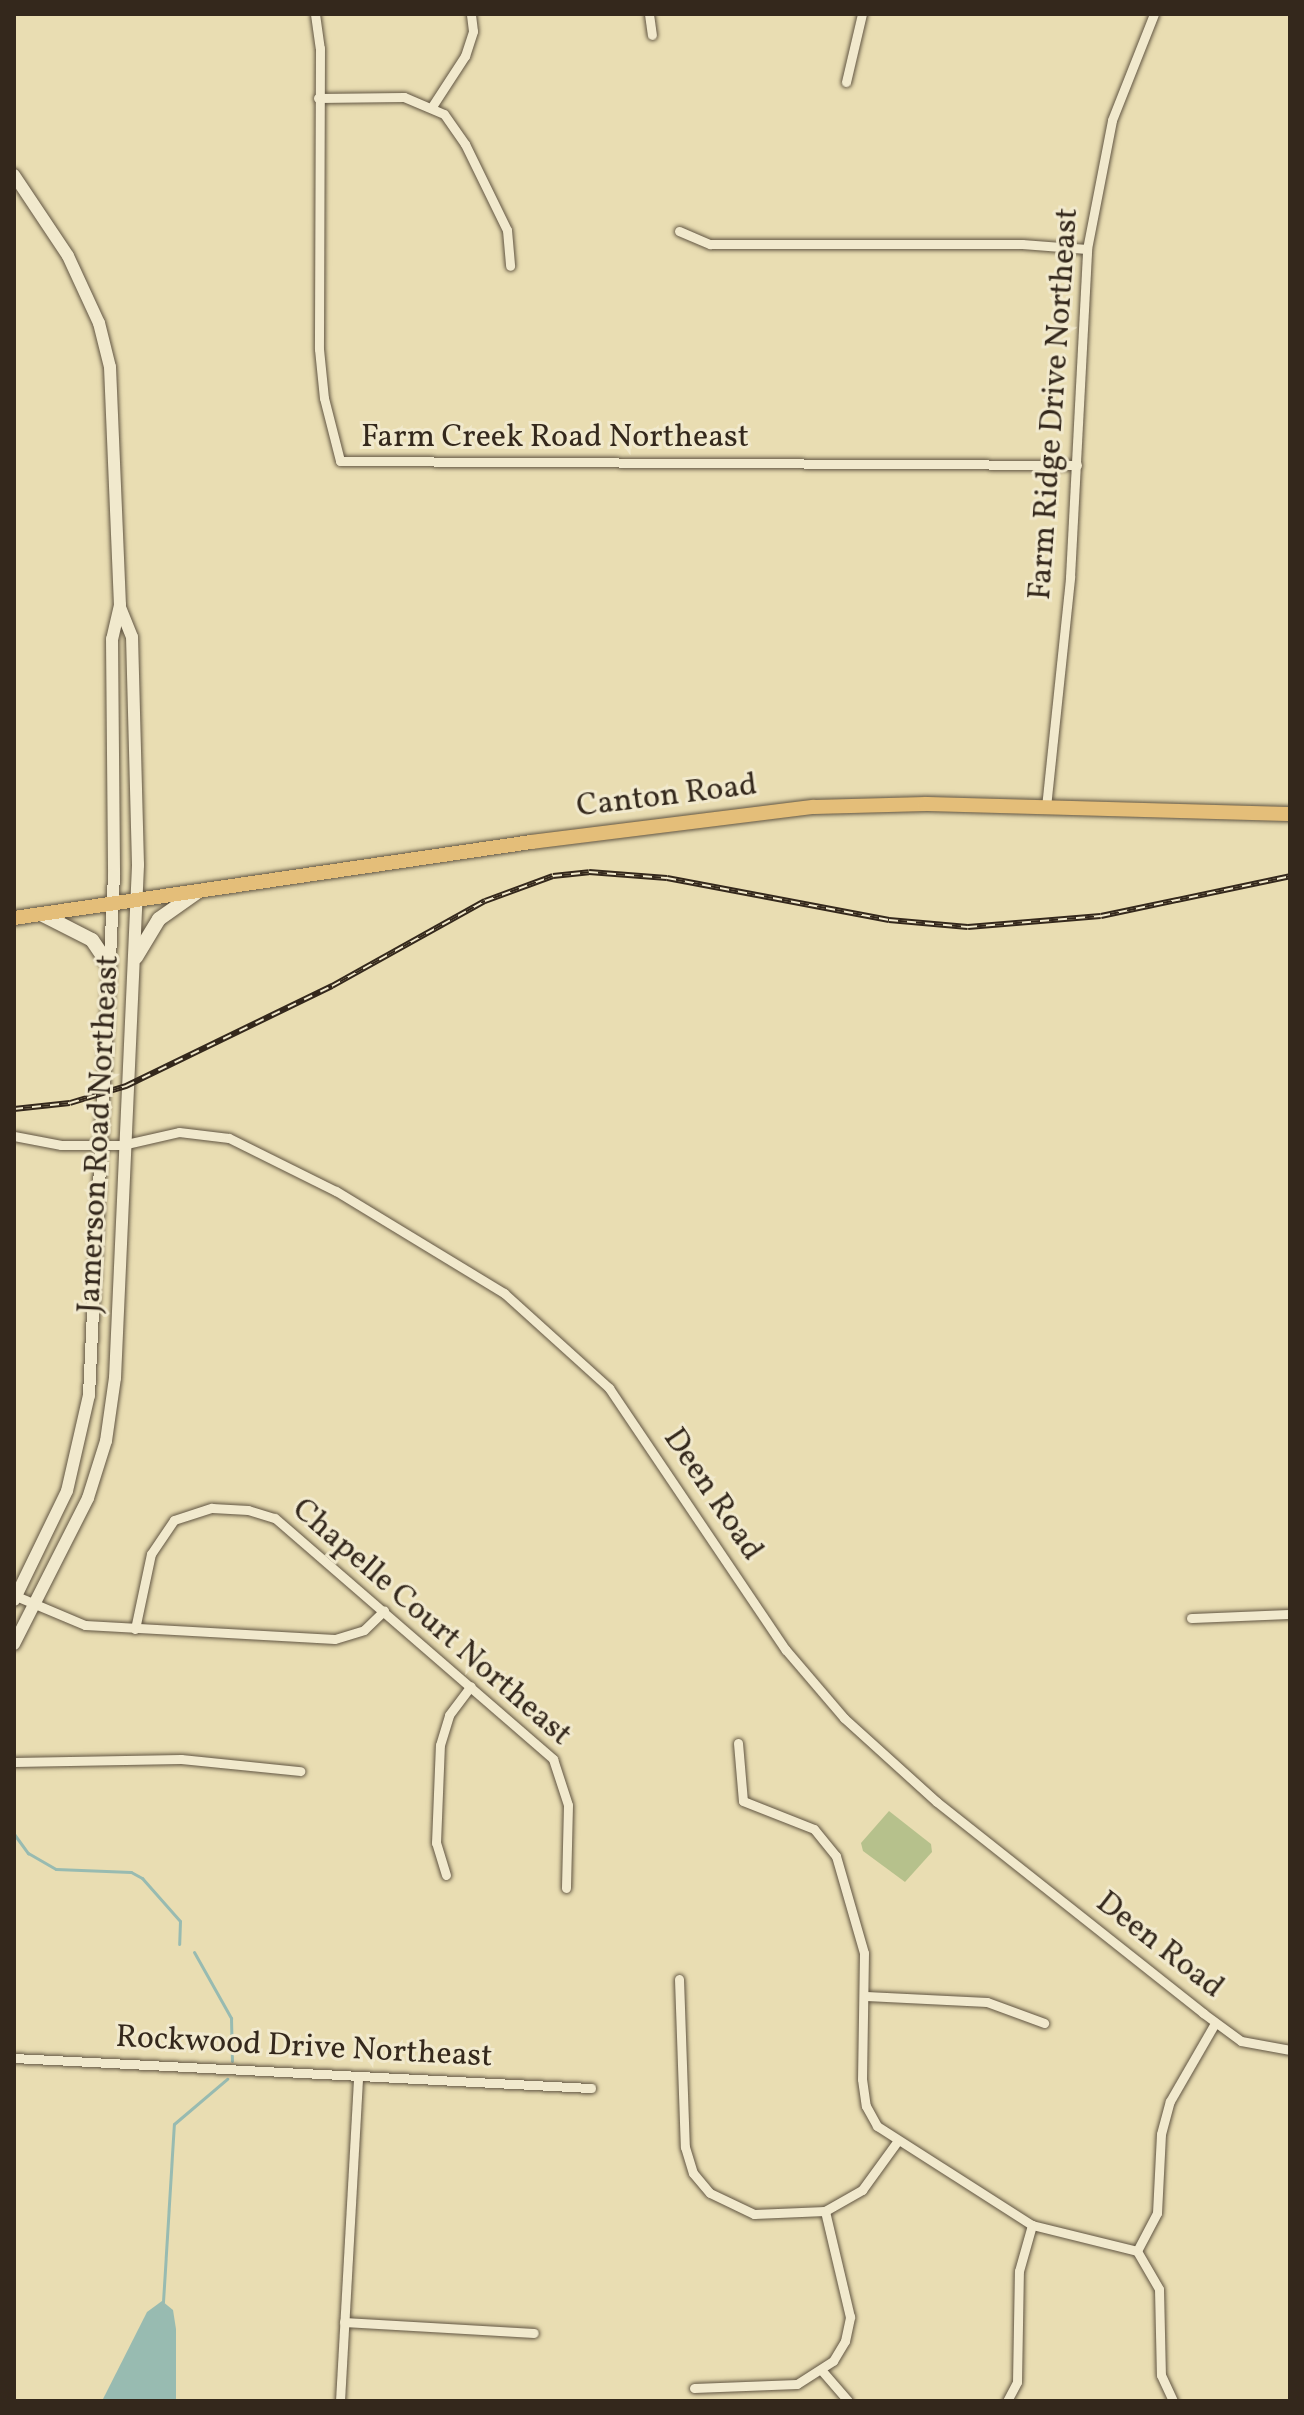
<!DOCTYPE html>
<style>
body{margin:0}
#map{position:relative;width:1304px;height:2415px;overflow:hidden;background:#e9ddb2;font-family:Vollkorn,serif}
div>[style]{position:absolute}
.green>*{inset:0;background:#b6c18c}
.water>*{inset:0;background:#98bbb1}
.stream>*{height:3px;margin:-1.5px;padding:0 1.5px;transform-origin:1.5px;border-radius:1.5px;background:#98bbb1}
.roads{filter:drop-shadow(0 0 2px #615542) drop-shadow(0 0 2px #615542)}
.minor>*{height:9px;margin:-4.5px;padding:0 4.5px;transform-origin:4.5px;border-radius:4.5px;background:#f1e9cd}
.tertiary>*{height:12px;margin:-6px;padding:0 6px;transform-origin:6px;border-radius:6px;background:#f1e9cd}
.secondary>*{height:14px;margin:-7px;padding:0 7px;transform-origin:7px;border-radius:7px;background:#f1e9cd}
.primary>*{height:14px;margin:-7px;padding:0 7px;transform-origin:7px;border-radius:7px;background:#e4be79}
.rail>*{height:6px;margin-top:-3px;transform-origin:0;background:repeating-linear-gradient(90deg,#f1e9cd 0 9px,#34281c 0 18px);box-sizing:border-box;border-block:2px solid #34281c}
span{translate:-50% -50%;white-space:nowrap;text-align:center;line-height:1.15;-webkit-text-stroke:6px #f1e9cd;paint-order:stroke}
.street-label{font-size:32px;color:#34281c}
.frame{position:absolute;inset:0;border:16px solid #34281c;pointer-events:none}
</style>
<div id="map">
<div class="green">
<i style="clip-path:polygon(889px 1811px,931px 1844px,932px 1852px,905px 1882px,863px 1851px,861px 1843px)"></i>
</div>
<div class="water">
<i style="clip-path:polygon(162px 2301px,173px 2310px,176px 2329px,176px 2401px,102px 2401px,147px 2312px)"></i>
</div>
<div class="stream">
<i style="left:14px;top:1834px;width:24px;rotate:54deg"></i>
<i style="left:28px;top:1853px;width:32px;rotate:30deg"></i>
<i style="left:56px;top:1869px;width:75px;rotate:2.3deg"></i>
<i style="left:131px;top:1872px;width:13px;rotate:29deg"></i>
<i style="left:142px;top:1878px;width:57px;rotate:48.5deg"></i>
<i style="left:180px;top:1921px;width:23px;rotate:92deg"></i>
<i style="left:194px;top:1952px;width:76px;rotate:60.7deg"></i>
<i style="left:231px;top:2018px;width:43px;rotate:88.7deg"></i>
<i style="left:163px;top:2302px;width:178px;rotate:-86.5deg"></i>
<i style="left:174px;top:2124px;width:70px;rotate:-40.3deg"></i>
</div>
<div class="roads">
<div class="minor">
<i style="left:315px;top:14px;width:34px;rotate:82deg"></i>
<i style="left:320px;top:48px;width:301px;rotate:90.2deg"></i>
<i style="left:319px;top:349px;width:49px;rotate:84.2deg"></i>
<i style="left:324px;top:398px;width:65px;rotate:75.7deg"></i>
<i style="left:340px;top:461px;width:737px;rotate:0.31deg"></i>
<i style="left:649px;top:14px;width:21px;rotate:82deg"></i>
<i style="left:846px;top:82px;width:70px;rotate:-76.8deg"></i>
<i style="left:318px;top:98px;width:86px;rotate:-0.7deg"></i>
<i style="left:404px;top:97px;width:43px;rotate:23deg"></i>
<i style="left:444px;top:114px;width:37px;rotate:55deg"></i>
<i style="left:465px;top:144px;width:96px;rotate:64deg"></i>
<i style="left:507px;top:230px;width:36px;rotate:85deg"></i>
<i style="left:433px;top:105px;width:59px;rotate:-56.9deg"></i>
<i style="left:465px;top:56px;width:26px;rotate:-72deg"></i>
<i style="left:473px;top:31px;width:17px;rotate:-97deg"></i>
<i style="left:679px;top:231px;width:34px;rotate:23deg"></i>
<i style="left:710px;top:244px;width:312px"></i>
<i style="left:1022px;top:244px;width:65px;rotate:4.4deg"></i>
<i style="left:1046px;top:807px;width:231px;rotate:-84deg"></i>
<i style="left:1070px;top:577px;width:328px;rotate:-87deg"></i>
<i style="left:1087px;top:249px;width:131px;rotate:-79deg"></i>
<i style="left:1112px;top:120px;width:114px;rotate:-68.4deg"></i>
<i style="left:14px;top:1136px;width:48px;rotate:10.8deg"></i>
<i style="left:61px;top:1145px;width:61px"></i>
<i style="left:122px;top:1145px;width:58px;rotate:-12.8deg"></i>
<i style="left:179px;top:1132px;width:50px;rotate:6.8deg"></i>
<i style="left:229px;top:1138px;width:119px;rotate:26.4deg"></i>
<i style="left:336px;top:1191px;width:197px;rotate:31.3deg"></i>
<i style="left:504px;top:1293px;width:142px;rotate:42.1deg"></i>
<i style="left:609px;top:1388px;width:316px;rotate:56deg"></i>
<i style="left:786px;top:1650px;width:89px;rotate:49.5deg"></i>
<i style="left:844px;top:1718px;width:125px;rotate:42.1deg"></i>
<i style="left:937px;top:1802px;width:340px;rotate:38.4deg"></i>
<i style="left:1203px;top:2013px;width:47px;rotate:36.4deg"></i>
<i style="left:1241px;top:2041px;width:50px;rotate:10.4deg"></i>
<i style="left:16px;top:1596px;width:75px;rotate:22.8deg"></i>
<i style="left:85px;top:1625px;width:250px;rotate:3.2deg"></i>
<i style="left:335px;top:1639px;width:30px;rotate:-17deg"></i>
<i style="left:364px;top:1630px;width:28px;rotate:-44deg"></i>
<i style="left:1191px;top:1618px;width:99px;rotate:-2.3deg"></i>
<i style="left:135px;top:1629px;width:77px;rotate:-78deg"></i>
<i style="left:151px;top:1554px;width:41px;rotate:-55.9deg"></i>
<i style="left:174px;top:1520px;width:40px;rotate:-18deg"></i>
<i style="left:212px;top:1508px;width:36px;rotate:3deg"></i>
<i style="left:248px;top:1510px;width:28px;rotate:17deg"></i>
<i style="left:275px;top:1518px;width:368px;rotate:40.9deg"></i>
<i style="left:553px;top:1759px;width:48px;rotate:71.9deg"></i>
<i style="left:568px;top:1805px;width:83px;rotate:91.4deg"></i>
<i style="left:738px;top:1743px;width:58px;rotate:85.1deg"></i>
<i style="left:743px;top:1801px;width:76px;rotate:21.5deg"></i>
<i style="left:814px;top:1829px;width:35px;rotate:51deg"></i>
<i style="left:836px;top:1856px;width:101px;rotate:73.9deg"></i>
<i style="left:864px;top:1953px;width:126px;rotate:90.9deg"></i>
<i style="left:862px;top:2079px;width:27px;rotate:82deg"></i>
<i style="left:866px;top:2106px;width:23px;rotate:61deg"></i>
<i style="left:877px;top:2126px;width:184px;rotate:32.6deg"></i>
<i style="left:1032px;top:2225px;width:108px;rotate:13.9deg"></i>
<i style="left:1137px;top:2251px;width:44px;rotate:59.9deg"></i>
<i style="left:1159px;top:2289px;width:86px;rotate:88.7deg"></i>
<i style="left:1161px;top:2375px;width:29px;rotate:65deg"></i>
<i style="left:14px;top:1762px;width:167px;rotate:-1deg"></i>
<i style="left:181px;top:1759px;width:120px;rotate:5.8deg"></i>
<i style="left:446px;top:1875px;width:34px;rotate:-107deg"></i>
<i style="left:436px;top:1843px;width:98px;rotate:-87.7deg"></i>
<i style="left:440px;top:1745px;width:31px;rotate:-73deg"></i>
<i style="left:449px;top:1715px;width:36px;rotate:-53deg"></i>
<i style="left:679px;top:1979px;width:168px;rotate:88deg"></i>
<i style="left:685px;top:2147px;width:27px;rotate:73deg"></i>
<i style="left:693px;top:2173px;width:26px;rotate:50deg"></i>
<i style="left:710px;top:2193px;width:49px;rotate:25.5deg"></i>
<i style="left:754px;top:2214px;width:71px;rotate:-2.4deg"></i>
<i style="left:825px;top:2211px;width:43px;rotate:-29.6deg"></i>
<i style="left:862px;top:2190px;width:58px;rotate:-54.1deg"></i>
<i style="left:866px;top:1996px;width:121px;rotate:2.8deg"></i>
<i style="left:987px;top:2002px;width:61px;rotate:20.2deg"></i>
<i style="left:14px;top:2058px;width:578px;rotate:2.98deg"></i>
<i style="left:1137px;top:2251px;width:43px;rotate:-62.2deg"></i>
<i style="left:1157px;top:2213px;width:79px;rotate:-87.1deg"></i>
<i style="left:1161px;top:2134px;width:34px;rotate:-75deg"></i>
<i style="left:1170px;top:2101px;width:90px;rotate:-60deg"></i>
<i style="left:344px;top:2322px;width:190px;rotate:3.3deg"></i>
<i style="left:823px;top:2372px;width:38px;rotate:49deg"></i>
<i style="left:694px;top:2388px;width:103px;rotate:-2.2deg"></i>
<i style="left:797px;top:2384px;width:43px;rotate:-32.6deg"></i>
<i style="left:833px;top:2361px;width:23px;rotate:-59deg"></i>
<i style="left:845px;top:2341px;width:25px;rotate:-78deg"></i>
<i style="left:850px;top:2317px;width:109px;rotate:-103.3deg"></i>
<i style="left:340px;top:2401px;width:324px;rotate:-86.8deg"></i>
<i style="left:1007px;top:2401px;width:21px;rotate:-62deg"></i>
<i style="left:1017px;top:2382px;width:111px;rotate:-89deg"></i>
<i style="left:1019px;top:2271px;width:48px;rotate:-74.2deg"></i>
</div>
<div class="tertiary">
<i style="left:14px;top:175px;width:97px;rotate:56.3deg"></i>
<i style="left:68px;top:256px;width:74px;rotate:65.2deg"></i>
<i style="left:99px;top:323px;width:45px;rotate:76deg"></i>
<i style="left:110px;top:367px;width:238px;rotate:87.6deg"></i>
<i style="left:120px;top:605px;width:35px;rotate:103deg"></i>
<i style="left:112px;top:639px;width:236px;rotate:89.5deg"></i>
<i style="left:114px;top:875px;width:521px;rotate:92.75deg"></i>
<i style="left:89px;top:1395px;width:98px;rotate:102.9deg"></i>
<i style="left:67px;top:1491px;width:121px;rotate:115.9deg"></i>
<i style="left:14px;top:1644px;width:164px;rotate:-63.1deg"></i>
<i style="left:88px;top:1498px;width:60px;rotate:-72.5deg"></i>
<i style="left:106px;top:1441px;width:64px;rotate:-81.9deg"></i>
<i style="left:115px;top:1378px;width:514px;rotate:-87.43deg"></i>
<i style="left:138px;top:865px;width:228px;rotate:-91.5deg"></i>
<i style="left:132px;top:637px;width:31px;rotate:-112deg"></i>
</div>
<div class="secondary">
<i style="left:41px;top:914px;width:57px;rotate:27deg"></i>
<i style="left:92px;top:940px;width:30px;rotate:56deg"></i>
<i style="left:136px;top:957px;width:44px;rotate:-58.8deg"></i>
<i style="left:159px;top:919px;width:45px;rotate:-35.1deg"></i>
</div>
<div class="primary">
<i style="left:14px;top:918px;width:523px;rotate:-8.36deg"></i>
<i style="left:531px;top:842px;width:285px;rotate:-7.1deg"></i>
<i style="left:814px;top:807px;width:112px;rotate:-1.5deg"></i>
<i style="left:926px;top:804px;width:364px;rotate:1.6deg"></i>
</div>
</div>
<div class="rail">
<i style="left:14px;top:1109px;width:56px;rotate:-6.1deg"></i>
<i style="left:70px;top:1103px;width:59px;rotate:-16.9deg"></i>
<i style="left:126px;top:1086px;width:229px;rotate:-25.9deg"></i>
<i style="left:332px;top:986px;width:175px;rotate:-29.1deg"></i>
<i style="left:485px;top:901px;width:72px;rotate:-20.2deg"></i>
<i style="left:553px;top:876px;width:36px;rotate:-6deg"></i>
<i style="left:589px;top:872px;width:78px;rotate:4.4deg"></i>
<i style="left:667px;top:878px;width:226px;rotate:10.7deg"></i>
<i style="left:889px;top:920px;width:79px;rotate:5.1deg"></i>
<i style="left:968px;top:927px;width:133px;rotate:-4.7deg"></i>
<i style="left:1101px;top:916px;width:193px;rotate:-11.9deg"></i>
</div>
<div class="street-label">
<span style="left:1055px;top:404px;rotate:-86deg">Farm Ridge Drive Northeast</span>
<span style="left:555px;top:438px">Farm Creek Road Northeast</span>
<span style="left:667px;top:797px;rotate:-7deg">Canton Road</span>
<span style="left:100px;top:1134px;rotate:-87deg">Jamerson Road Northeast</span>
<span style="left:712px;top:1495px;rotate:56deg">Deen Road</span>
<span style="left:431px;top:1623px;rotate:41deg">Chapelle Court Northeast</span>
<span style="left:1159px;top:1946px;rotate:38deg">Deen Road</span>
<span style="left:304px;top:2048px;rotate:3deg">Rockwood Drive Northeast</span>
</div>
<div class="frame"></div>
</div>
